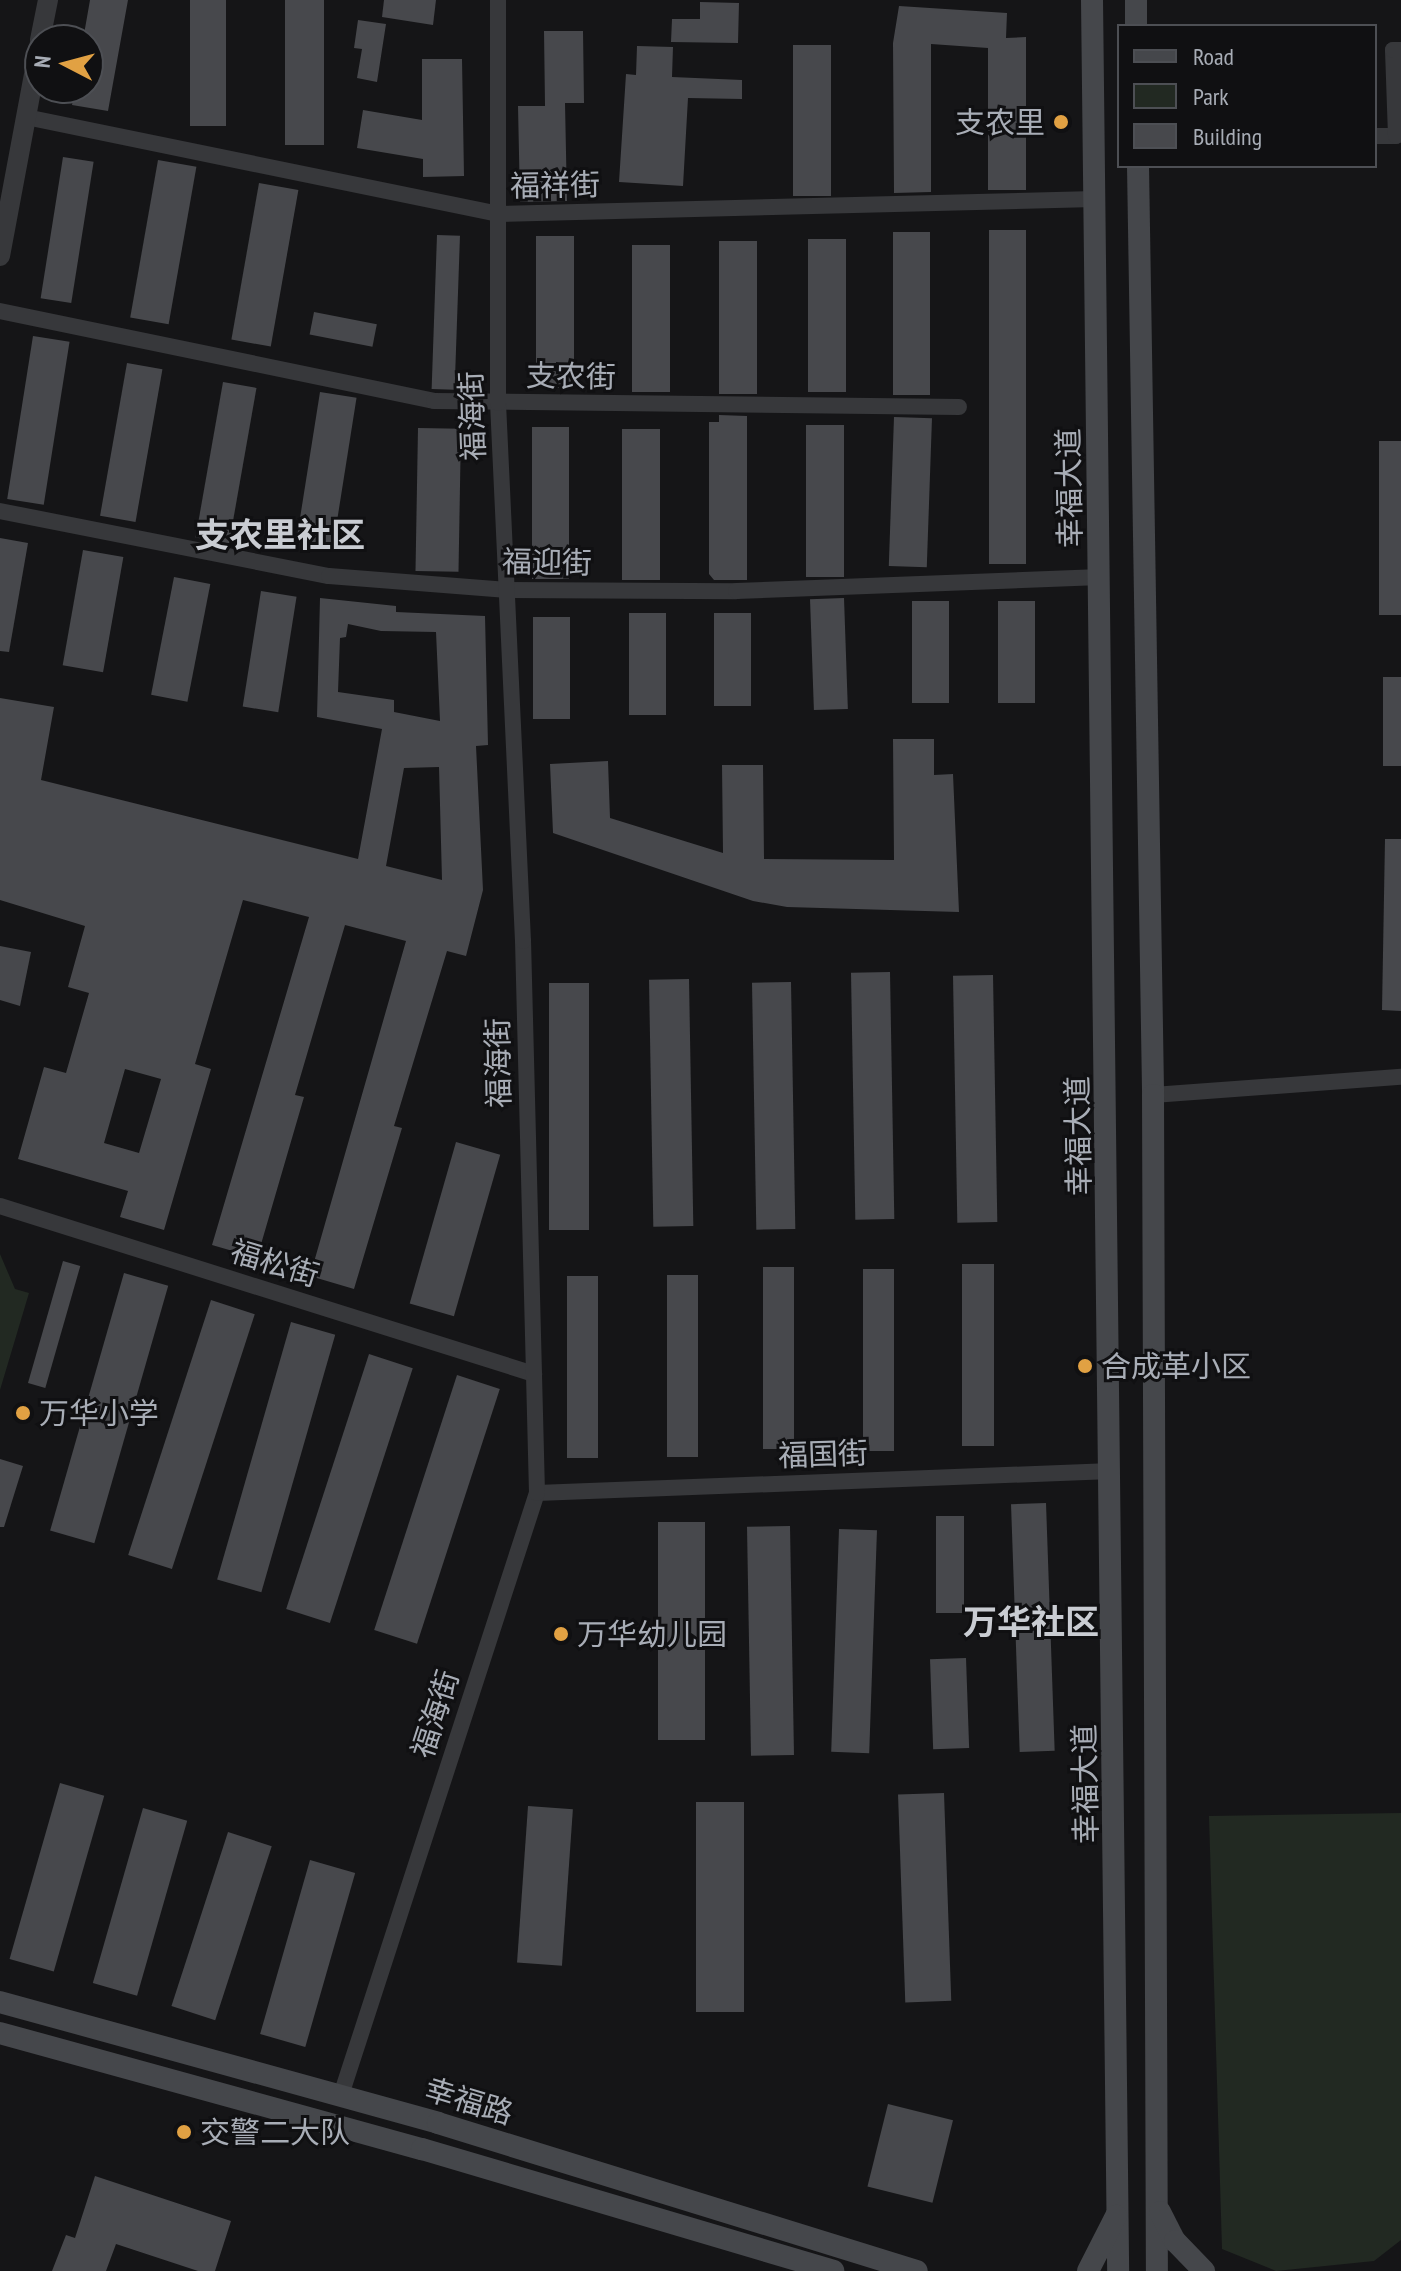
<!DOCTYPE html>
<meta charset="utf-8">
<style>
body{margin:0}
#map{position:relative;width:1401px;height:2271px;overflow:hidden;background:#151517;font-family:"PT Sans Narrow","Noto Sans SC",sans-serif}
div>[style]{position:absolute}
.green>*{inset:0;background:#222922}
.building>*{inset:0;background:#47484c;transform-origin:0 0}
.minor>*{height:16px;margin:-8px;padding:0 8px;transform-origin:8px;border-radius:8px;background:#37383b}
.tertiary>*{height:20px;margin:-10px;padding:0 10px;transform-origin:10px;border-radius:10px;background:#37383b}
.secondary>*{height:22px;margin:-11px;padding:0 11px;transform-origin:11px;border-radius:11px;background:#45474b}
.dots>*{width:22px;height:22px;translate:-50% -50%;box-sizing:border-box;border:4px solid #101012;border-radius:50%}
span{translate:-50% -50%;white-space:nowrap;text-align:center;line-height:1.15;-webkit-text-stroke:6px #101012;paint-order:stroke}
.poi-label{font-size:30px;color:#a8adb6}
.right{translate:-100% -50%;text-align:right}
.left{translate:0 -50%;text-align:left}
.street-label{font-size:30px;color:#a8adb6}
.quarter-label{font-size:34px;color:#c9ccd2;font-weight:700}
.legend{position:absolute;left:1117px;top:24px;width:260px;height:144px;box-sizing:border-box;background:#101012;border:2px solid #4d4f54;margin:0;padding:10px 14px;list-style:none;font-size:24px;color:#a8adb6}
.legend li{display:flex;align-items:center;gap:16px;height:40px}
.legend b{width:40px;border:2px solid #4d4f54}
.north{position:absolute;left:24px;top:24px;width:80px;height:80px;box-sizing:border-box;background:#101012;border:2px solid #4d4f54;border-radius:50%;rotate:276deg;font-size:22px;font-weight:700;line-height:32px;text-align:center;color:#a8adb6}
.north::after{content:'';display:block;margin:auto;width:28px;height:36px;background:#e1a143;clip-path:polygon(50% 0,100% 100%,50% 72%,0 100%)}
</style>
<div id="map">
<div class="green">
<i style="clip-path:polygon(0 1254px,15px 1289px,29px 1293px,0 1390px)"></i>
<i style="clip-path:polygon(1401px 1813px,1401px 2240px,1374px 2261px,1276px 2271px,1222px 2249px,1209px 1816px)"></i>
</div>
<div class="building">
<i style="clip-path:polygon(90px 0,128px 0,108px 111px,72px 105px,75px 88px,88px 88px,88px 40px,83px 40px)"></i>
<i style="left:190px;top:0;width:36px;height:126px"></i>
<i style="left:285px;top:0;width:39px;height:145px"></i>
<i style="clip-path:polygon(384px 0,436px 0,433px 25px,382px 17px)"></i>
<i style="clip-path:polygon(700px 2px,739px 3px,738px 43px,671px 42px,672px 19px,700px 19px)"></i>
<i style="clip-path:polygon(899px 6px,1007px 13px,1006px 38px,1026px 37px,1026px 190px,988px 190px,988px 48px,931px 44px,931px 192px,894px 193px,893px 43px)"></i>
<i style="clip-path:polygon(358px 20px,386px 24px,377px 82px,357px 78px,362px 49px,354px 48px)"></i>
<i style="clip-path:polygon(544px 31px,583px 31px,584px 103px,565px 103px,567px 201px,520px 202px,518px 106px,545px 106px)"></i>
<i style="left:793px;top:45px;width:38px;height:151px"></i>
<i style="clip-path:polygon(637px 46px,673px 47px,672px 77px,742px 80px,742px 99px,688px 98px,683px 186px,619px 182px,626px 74px,636px 75px)"></i>
<i style="clip-path:polygon(422px 59px,462px 59px,464px 176px,423px 177px,423px 159px,357px 148px,363px 110px,422px 120px)"></i>
<i style="left:63px;top:157px;width:31px;height:143px;rotate:9deg"></i>
<i style="left:158px;top:160px;width:39px;height:160px;rotate:10deg"></i>
<i style="left:259px;top:183px;width:40px;height:159px;rotate:10deg"></i>
<i style="left:989px;top:230px;width:37px;height:334px"></i>
<i style="left:893px;top:232px;width:37px;height:163px"></i>
<i style="left:437px;top:235px;width:23px;height:154px;rotate:2deg"></i>
<i style="left:536px;top:236px;width:38px;height:152px"></i>
<i style="left:808px;top:239px;width:38px;height:153px"></i>
<i style="left:757px;top:241px;width:153px;height:38px;rotate:90deg"></i>
<i style="left:632px;top:245px;width:38px;height:147px"></i>
<i style="left:314px;top:312px;width:64px;height:23px;rotate:11deg"></i>
<i style="left:33px;top:336px;width:37px;height:165px;rotate:9deg"></i>
<i style="left:127px;top:363px;width:36px;height:155px;rotate:10deg"></i>
<i style="left:223px;top:382px;width:34px;height:158px;rotate:10deg"></i>
<i style="left:320px;top:392px;width:37px;height:153px;rotate:9deg"></i>
<i style="clip-path:polygon(719px 415px,747px 416px,747px 580px,714px 580px,709px 574px,709px 422px,719px 422px)"></i>
<i style="left:894px;top:417px;width:38px;height:149px;rotate:2deg"></i>
<i style="left:806px;top:425px;width:38px;height:152px"></i>
<i style="left:569px;top:427px;width:152px;height:37px;rotate:90deg"></i>
<i style="left:418px;top:428px;width:43px;height:143px;rotate:1deg"></i>
<i style="left:622px;top:429px;width:38px;height:151px"></i>
<i style="left:1379px;top:441px;width:22px;height:174px"></i>
<i style="clip-path:polygon(0 538px,28px 543px,9px 652px,0 651px)"></i>
<i style="left:83px;top:550px;width:41px;height:117px;rotate:10deg"></i>
<i style="left:174px;top:577px;width:37px;height:120px;rotate:11deg"></i>
<i style="left:261px;top:591px;width:36px;height:117px;rotate:9deg"></i>
<i style="clip-path:polygon(evenodd,320px 598px,396px 606px,396px 612px,485px 616px,488px 745px,476px 746px,483px 890px,466px 956px,447px 951px,394px 1126px,402px 1128px,354px 1289px,310px 1276px,406px 941px,345px 925px,295px 1095px,304px 1097px,257px 1258px,212px 1245px,309px 917px,243px 900px,195px 1064px,211px 1069px,164px 1230px,120px 1217px,128px 1191px,18px 1159px,44px 1067px,66px 1073px,89px 993px,68px 987px,85px 926px,0 900px,0 698px,54px 707px,41px 780px,358px 859px,382px 729px,317px 717px,320px 598px,348px 624px,381px 631px,436px 632px,440px 721px,394px 712px,394px 700px,338px 692px,340px 638px,346px 637px,348px 624px,320px 598px,439px 767px,442px 880px,386px 866px,404px 768px,439px 767px,320px 598px,125px 1069px,161px 1079px,139px 1153px,104px 1143px,125px 1069px)"></i>
<i style="left:844px;top:598px;width:111px;height:34px;rotate:88deg"></i>
<i style="left:912px;top:601px;width:37px;height:102px"></i>
<i style="left:1035px;top:601px;width:102px;height:37px;rotate:90deg"></i>
<i style="left:666px;top:613px;width:102px;height:37px;rotate:90deg"></i>
<i style="left:714px;top:613px;width:37px;height:93px"></i>
<i style="left:533px;top:617px;width:37px;height:102px"></i>
<i style="left:1383px;top:677px;width:18px;height:89px"></i>
<i style="clip-path:polygon(893px 739px,934px 739px,934px 775px,953px 774px,959px 912px,787px 907px,753px 901px,553px 833px,550px 764px,608px 761px,610px 818px,723px 853px,722px 765px,763px 765px,764px 859px,894px 860px)"></i>
<i style="clip-path:polygon(1385px 839px,1401px 839px,1401px 1011px,1382px 1010px)"></i>
<i style="clip-path:polygon(0 946px,31px 952px,20px 1006px,0 1000px)"></i>
<i style="left:890px;top:972px;width:247px;height:39px;rotate:89deg"></i>
<i style="left:993px;top:975px;width:247px;height:40px;rotate:89deg"></i>
<i style="left:689px;top:979px;width:247px;height:40px;rotate:89deg"></i>
<i style="left:791px;top:982px;width:247px;height:39px;rotate:89deg"></i>
<i style="left:549px;top:983px;width:40px;height:247px"></i>
<i style="left:456px;top:1142px;width:46px;height:168px;rotate:16deg"></i>
<i style="left:63px;top:1261px;width:18px;height:127px;rotate:16deg"></i>
<i style="left:962px;top:1264px;width:32px;height:182px"></i>
<i style="left:763px;top:1267px;width:31px;height:182px"></i>
<i style="left:863px;top:1269px;width:31px;height:182px"></i>
<i style="left:124px;top:1273px;width:46px;height:268px;rotate:16deg"></i>
<i style="left:698px;top:1275px;width:182px;height:31px;rotate:90deg"></i>
<i style="left:567px;top:1276px;width:31px;height:182px"></i>
<i style="left:211px;top:1300px;width:46px;height:268px;rotate:18deg"></i>
<i style="left:291px;top:1322px;width:46px;height:268px;rotate:16deg"></i>
<i style="left:369px;top:1354px;width:46px;height:268px;rotate:18deg"></i>
<i style="left:457px;top:1375px;width:45px;height:268px;rotate:18deg"></i>
<i style="clip-path:polygon(0 1459px,23px 1466px,4px 1527px,0 1527px)"></i>
<i style="left:1046px;top:1503px;width:248px;height:35px;rotate:88deg"></i>
<i style="left:936px;top:1516px;width:28px;height:97px"></i>
<i style="left:658px;top:1522px;width:47px;height:218px"></i>
<i style="left:790px;top:1526px;width:229px;height:43px;rotate:89deg"></i>
<i style="left:839px;top:1529px;width:38px;height:223px;rotate:2deg"></i>
<i style="left:966px;top:1658px;width:90px;height:36px;rotate:88deg"></i>
<i style="left:60px;top:1783px;width:46px;height:183px;rotate:16deg"></i>
<i style="left:944px;top:1793px;width:208px;height:46px;rotate:88deg"></i>
<i style="left:696px;top:1802px;width:48px;height:210px"></i>
<i style="left:528px;top:1806px;width:45px;height:157px;rotate:4deg"></i>
<i style="left:143px;top:1808px;width:46px;height:182px;rotate:16deg"></i>
<i style="left:228px;top:1832px;width:46px;height:183px;rotate:18deg"></i>
<i style="left:310px;top:1860px;width:47px;height:181px;rotate:16deg"></i>
<i style="left:888px;top:2104px;width:67px;height:85px;rotate:14deg"></i>
<i style="clip-path:polygon(95px 2176px,231px 2221px,215px 2271px,198px 2271px,116px 2244px,106px 2271px,52px 2271px,66px 2235px,75px 2238px)"></i>
</div>
<div class="minor">
<i style="left:26px;top:117px;width:482px;rotate:11.6deg"></i>
<i style="left:498px;top:214px;width:597px;rotate:-1.44deg"></i>
<i style="left:1375px;top:136px;width:21px"></i>
<i style="left:1396px;top:136px;width:86px;rotate:-92deg"></i>
<i style="left:1393px;top:50px;width:8px"></i>
<i style="left:0;top:311px;width:443px;rotate:11.7deg"></i>
<i style="left:434px;top:401px;width:525px;rotate:0.65deg"></i>
<i style="left:0;top:511px;width:335px;rotate:11.2deg"></i>
<i style="left:329px;top:576px;width:179px;rotate:4.5deg"></i>
<i style="left:507px;top:590px;width:229px;rotate:0.3deg"></i>
<i style="left:736px;top:591px;width:365px;rotate:-2.2deg"></i>
<i style="left:1153px;top:1095px;width:249px;rotate:-4.2deg"></i>
<i style="left:0;top:1206px;width:560px;rotate:17.46deg"></i>
<i style="left:537px;top:1493px;width:575px;rotate:-2.19deg"></i>
<i style="left:341px;top:2095px;width:633px;rotate:-71.97deg"></i>
<i style="left:537px;top:1493px;width:552px;rotate:-91.45deg"></i>
<i style="left:523px;top:941px;width:539px;rotate:-92.66deg"></i>
<i style="left:498px;top:403px;width:403px;rotate:-90deg"></i>
</div>
<div class="tertiary">
<i style="left:40px;top:40px;width:41px;rotate:-78.7deg"></i>
<i style="left:0;top:256px;width:218px;rotate:-79.4deg"></i>
</div>
<div class="secondary">
<i style="left:1092px;top:0;width:2271px;rotate:89.34deg"></i>
<i style="left:1136px;top:0;width:26px;rotate:90deg"></i>
<i style="left:1138px;top:166px;width:929px;rotate:89.07deg"></i>
<i style="left:1153px;top:1095px;width:1176px;rotate:89.81deg"></i>
<i style="left:0;top:2002px;width:454px;rotate:15.4deg"></i>
<i style="left:438px;top:2123px;width:501px;rotate:17.17deg"></i>
<i style="left:0;top:2033px;width:438px;rotate:15.4deg"></i>
<i style="left:422px;top:2149px;width:429px;rotate:16.5deg"></i>
<i style="left:1160px;top:2212px;width:33px;rotate:63deg"></i>
<i style="left:1175px;top:2241px;width:42px;rotate:46deg"></i>
<i style="left:1088px;top:2271px;width:62px;rotate:-63deg"></i>
</div>
<div class="dots">
<i style="left:1061px;top:122px;background:#e1a143"></i>
<i style="left:1085px;top:1366px;background:#e1a143"></i>
<i style="left:23px;top:1413px;background:#e1a143"></i>
<i style="left:561px;top:1634px;background:#e1a143"></i>
<i style="left:184px;top:2132px;background:#e1a143"></i>
</div>
<div class="poi-label">
<span class="right" style="left:1045px;top:122px">支农里</span>
<span class="left" style="left:1101px;top:1366px">合成革小区</span>
<span class="left" style="left:39px;top:1413px">万华小学</span>
<span class="left" style="left:577px;top:1634px">万华幼儿园</span>
<span class="left" style="left:200px;top:2132px">交警二大队</span>
</div>
<div class="street-label">
<span style="left:555px;top:185px;rotate:-1deg">福祥街</span>
<span style="left:571px;top:376px;rotate:1deg">支农街</span>
<span style="left:472px;top:416px;rotate:-92deg">福海街</span>
<span style="left:1069px;top:488px;rotate:-91deg">幸福大道</span>
<span style="left:547px;top:562px;rotate:1deg">福迎街</span>
<span style="left:498px;top:1063px;rotate:-91deg">福海街</span>
<span style="left:1078px;top:1136px;rotate:-91deg">幸福大道</span>
<span style="left:275px;top:1263px;rotate:17deg">福松街</span>
<span style="left:823px;top:1454px;rotate:-2deg">福国街</span>
<span style="left:435px;top:1714px;rotate:-72deg">福海街</span>
<span style="left:1085px;top:1784px;rotate:-91deg">幸福大道</span>
<span style="left:469px;top:2101px;rotate:17deg">幸福路</span>
</div>
<div class="quarter-label">
<span style="left:280px;top:535px">支农里社区</span>
<span style="left:1031px;top:1622px">万华社区</span>
</div>
<ul class="legend">
<li><b style="height:10px;background:#45474b"></b>Road</li>
<li><b style="height:22px;background:#222922"></b>Park</li>
<li><b style="height:22px;background:#47484c"></b>Building</li>
</ul>
<div class="north">N</div>
</div>
